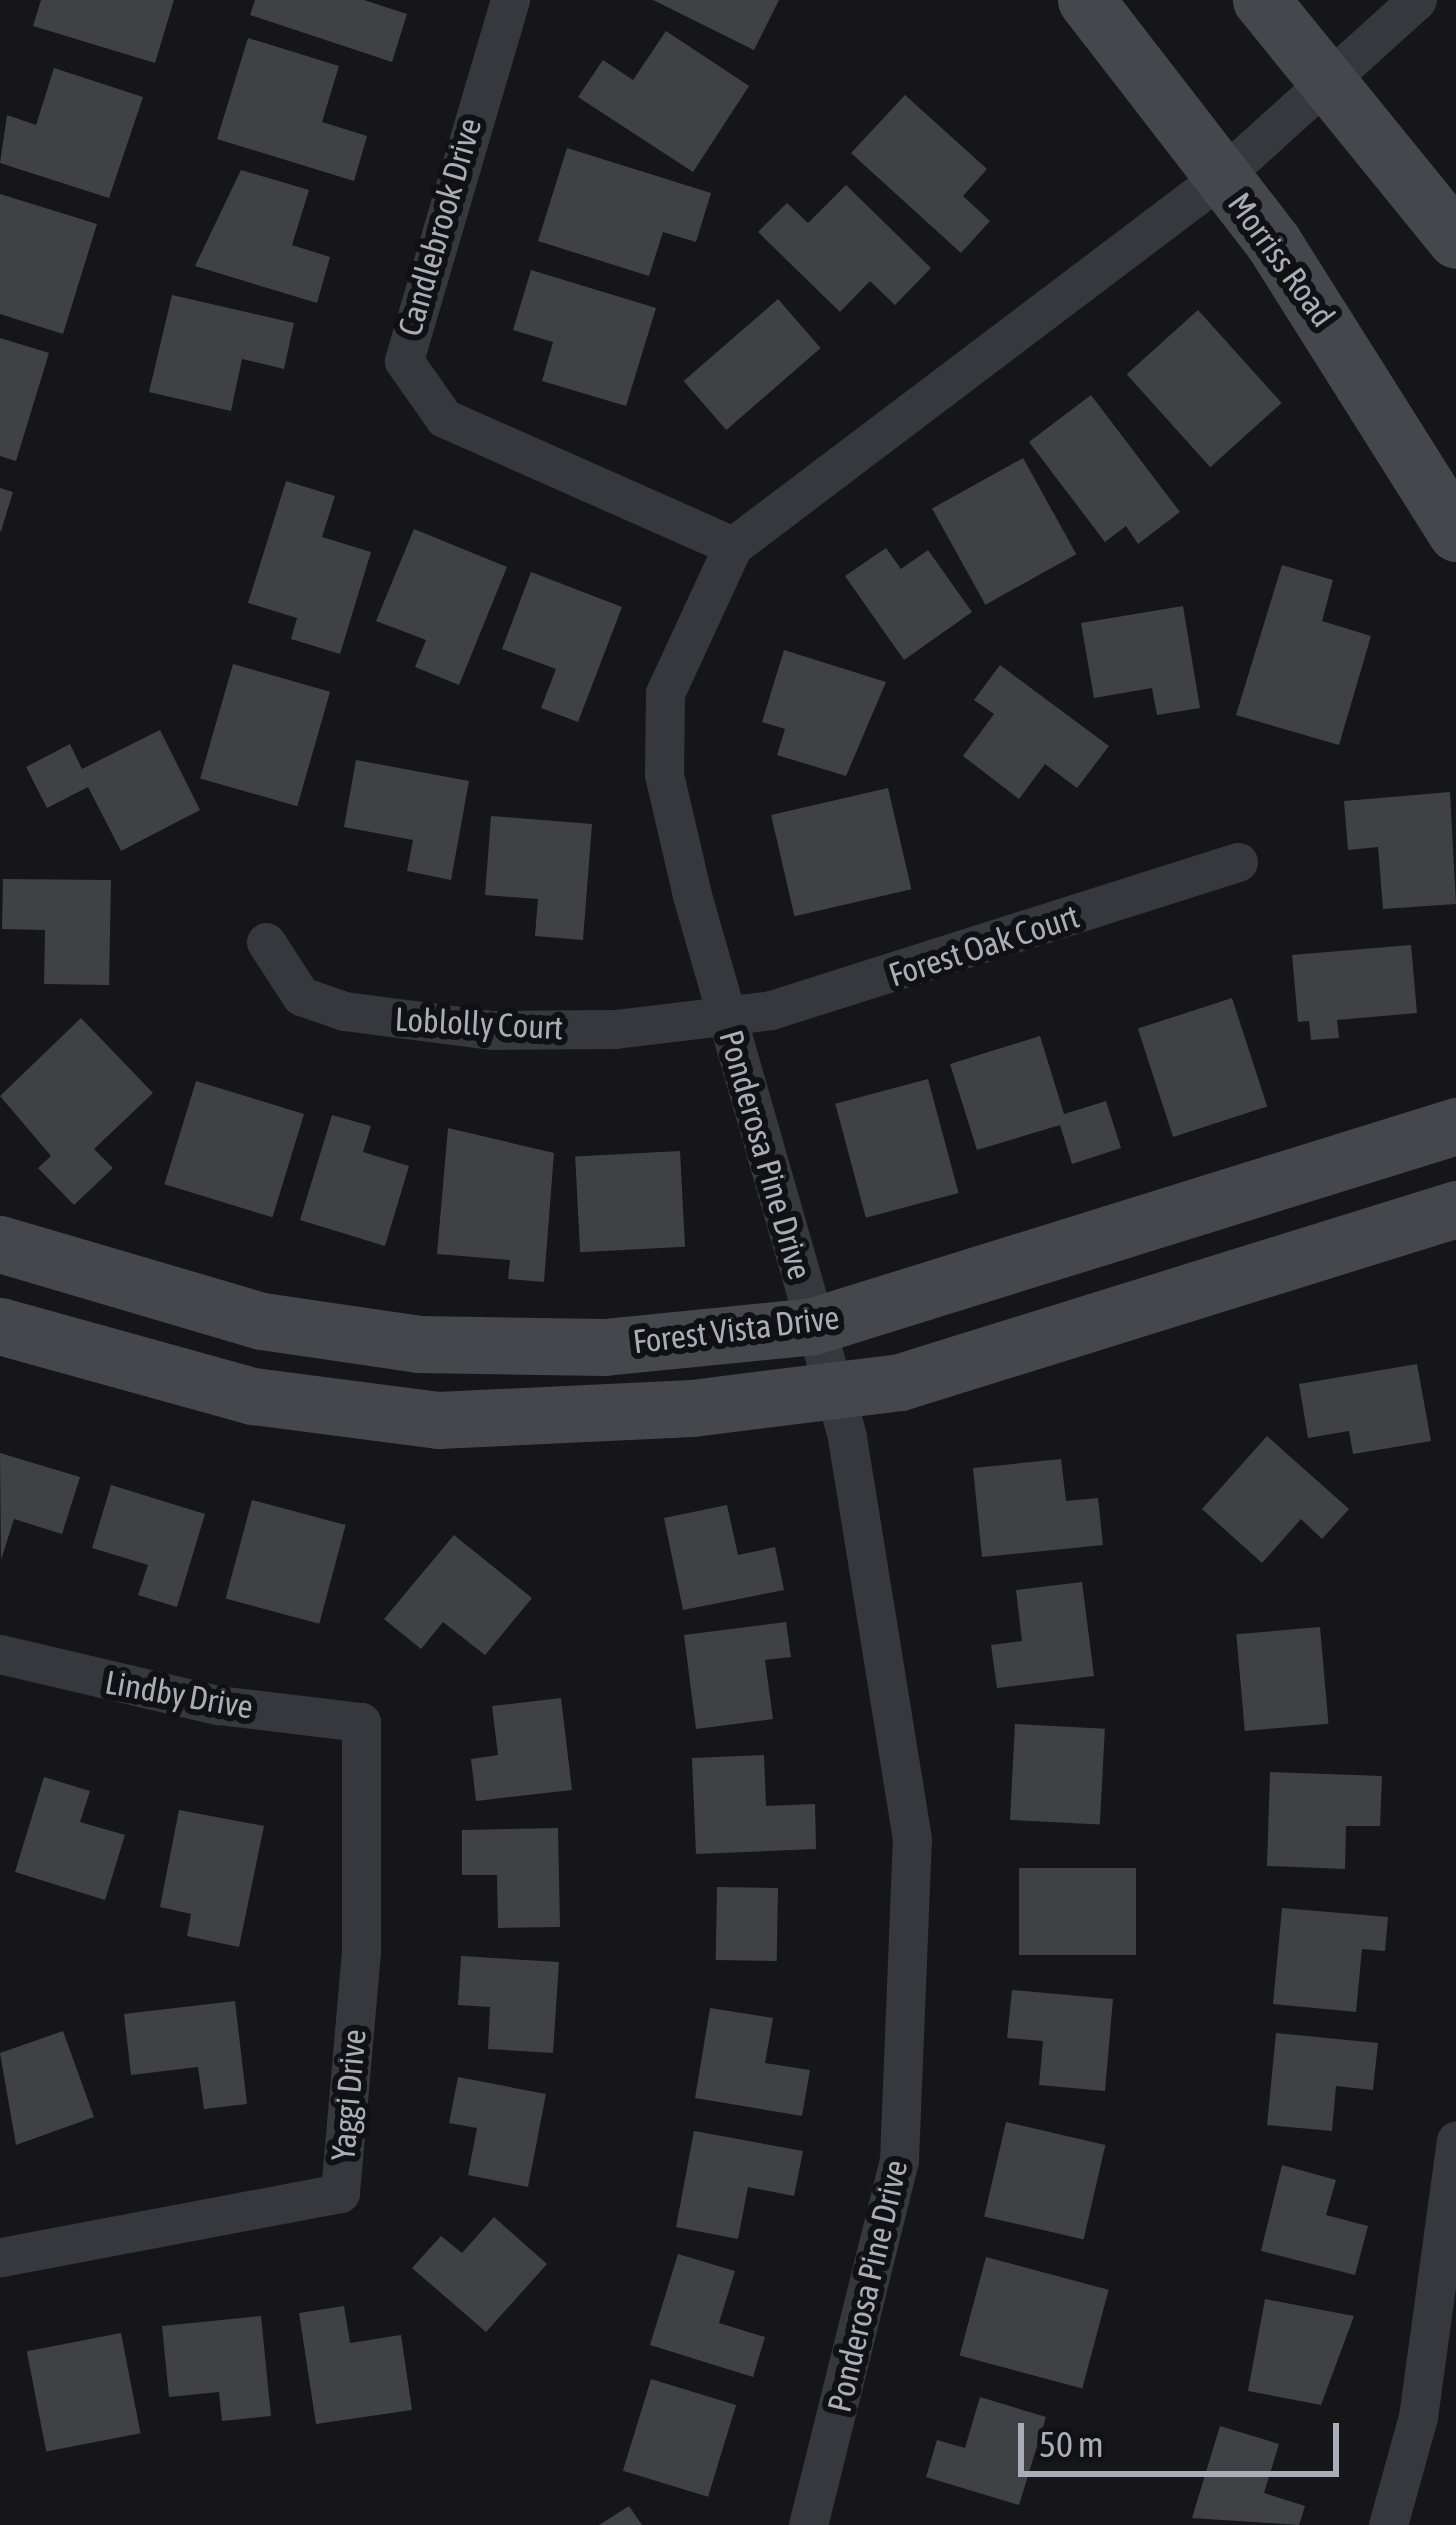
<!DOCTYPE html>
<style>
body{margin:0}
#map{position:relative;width:1456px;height:2525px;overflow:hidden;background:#161618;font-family:"Asap Condensed",sans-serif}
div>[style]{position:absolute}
.building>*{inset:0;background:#404145;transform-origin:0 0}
.minor>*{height:39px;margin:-19.5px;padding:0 19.5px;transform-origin:19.5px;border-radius:19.5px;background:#37383d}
.secondary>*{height:57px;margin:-28.5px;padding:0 28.5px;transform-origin:28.5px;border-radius:28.5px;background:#45474d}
span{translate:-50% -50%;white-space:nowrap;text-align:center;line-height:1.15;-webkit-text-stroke:12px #111113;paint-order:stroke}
.street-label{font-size:33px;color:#a8adb8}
.scale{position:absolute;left:1018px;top:2423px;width:321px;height:54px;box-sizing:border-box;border:6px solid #a8adb8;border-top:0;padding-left:15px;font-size:36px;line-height:42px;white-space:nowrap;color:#a8adb8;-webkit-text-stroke:9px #111113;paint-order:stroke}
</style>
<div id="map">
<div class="building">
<i style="clip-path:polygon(41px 0,174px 0,155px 63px,33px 26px)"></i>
<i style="clip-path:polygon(255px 0,364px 0,407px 14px,392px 62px,250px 15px)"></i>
<i style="clip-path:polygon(653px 0,779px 0,754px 50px)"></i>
<i style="clip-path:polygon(666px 31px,749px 86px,693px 172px,578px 97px,603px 60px,633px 80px)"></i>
<i style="clip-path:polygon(248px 38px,339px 66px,322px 122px,367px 136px,354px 181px,217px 139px)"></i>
<i style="clip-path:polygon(54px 68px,143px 97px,109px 198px,0 163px,7px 115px,36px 125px)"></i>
<i style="clip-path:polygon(905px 95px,987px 169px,963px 196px,990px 221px,961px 253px,851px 153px)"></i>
<i style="clip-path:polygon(567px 148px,711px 193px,696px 242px,663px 232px,649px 276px,538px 241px)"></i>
<i style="clip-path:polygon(241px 170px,309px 190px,292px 245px,330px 257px,317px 303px,195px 266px)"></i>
<i style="clip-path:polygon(846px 185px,931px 268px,895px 305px,870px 281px,840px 312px,758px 232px,787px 203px,808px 223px)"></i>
<i style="clip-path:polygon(0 194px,97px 224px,63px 334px,0 314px)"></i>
<i style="clip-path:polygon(531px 270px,656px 308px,626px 406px,542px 381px,553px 342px,513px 330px)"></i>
<i style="clip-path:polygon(172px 295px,294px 323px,284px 369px,242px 359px,231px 411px,149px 392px)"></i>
<i style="left:778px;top:299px;width:65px;height:125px;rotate:49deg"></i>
<i style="left:1198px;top:310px;width:125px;height:96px;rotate:48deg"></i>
<i style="clip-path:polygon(0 338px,49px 353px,16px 461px,0 456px)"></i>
<i style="clip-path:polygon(1091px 395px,1180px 512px,1138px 544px,1126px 526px,1105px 542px,1029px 442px)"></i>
<i style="left:1023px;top:458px;width:110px;height:104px;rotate:61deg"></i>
<i style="clip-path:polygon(286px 481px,335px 496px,322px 537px,371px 552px,340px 654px,291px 639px,297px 618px,248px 603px)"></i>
<i style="clip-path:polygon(0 488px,13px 492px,1px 531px,0 531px)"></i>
<i style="clip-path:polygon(414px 529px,507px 567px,459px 685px,415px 667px,426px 640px,376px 621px)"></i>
<i style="clip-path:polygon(886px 548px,901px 569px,928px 550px,972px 612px,904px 660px,845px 576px)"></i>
<i style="clip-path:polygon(1282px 565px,1333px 580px,1322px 621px,1371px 636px,1339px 745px,1236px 715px)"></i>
<i style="clip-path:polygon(531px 572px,622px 607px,578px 722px,541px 708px,556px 669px,502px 649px)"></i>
<i style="clip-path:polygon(1183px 606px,1200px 708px,1157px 715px,1152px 688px,1094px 698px,1081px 623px)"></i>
<i style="clip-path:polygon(784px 650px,886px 682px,846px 776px,777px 755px,785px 729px,762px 722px)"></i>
<i style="left:233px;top:664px;width:101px;height:119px;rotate:16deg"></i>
<i style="clip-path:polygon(1000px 665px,1109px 746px,1077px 788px,1045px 764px,1019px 799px,963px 756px,994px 714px,974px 700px)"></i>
<i style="clip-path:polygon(160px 730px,200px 810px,121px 851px,88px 787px,47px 808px,26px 767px,70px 744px,82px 769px)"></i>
<i style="clip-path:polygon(356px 760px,469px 781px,451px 880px,407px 871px,413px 840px,344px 827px)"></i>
<i style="left:888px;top:788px;width:104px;height:120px;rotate:77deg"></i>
<i style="clip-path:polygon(1450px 792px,1456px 904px,1383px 909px,1378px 847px,1348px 850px,1344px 801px)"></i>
<i style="clip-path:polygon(491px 816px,592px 824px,583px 940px,535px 936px,538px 899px,485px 895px)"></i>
<i style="clip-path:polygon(3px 879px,111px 880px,109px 985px,44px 984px,45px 930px,2px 929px)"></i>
<i style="clip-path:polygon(1411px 945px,1417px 1013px,1337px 1020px,1339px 1038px,1311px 1040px,1309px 1021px,1298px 1022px,1292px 955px)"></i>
<i style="left:1232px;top:998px;width:114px;height:99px;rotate:72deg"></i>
<i style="clip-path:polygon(81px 1018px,153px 1093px,94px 1149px,113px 1168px,74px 1205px,38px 1168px,51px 1156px,0 1096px)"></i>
<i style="clip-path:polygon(1040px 1036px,1064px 1114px,1106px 1101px,1121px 1148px,1072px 1164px,1060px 1125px,977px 1150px,950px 1064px)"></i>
<i style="left:928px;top:1079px;width:118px;height:96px;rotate:75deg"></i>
<i style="left:196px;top:1081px;width:113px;height:108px;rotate:17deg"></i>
<i style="clip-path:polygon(332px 1115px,371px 1126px,363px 1152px,409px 1166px,385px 1246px,300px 1220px)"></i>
<i style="clip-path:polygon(448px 1128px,554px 1153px,544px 1282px,508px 1279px,510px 1260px,437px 1254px)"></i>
<i style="left:680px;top:1151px;width:96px;height:105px;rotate:87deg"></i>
<i style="clip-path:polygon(1417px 1364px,1431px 1441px,1353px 1454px,1349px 1431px,1308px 1438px,1299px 1384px)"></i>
<i style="clip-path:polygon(1267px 1436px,1349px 1509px,1322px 1539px,1301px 1519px,1262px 1563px,1202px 1509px)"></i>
<i style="clip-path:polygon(0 1453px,80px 1477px,62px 1534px,14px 1519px,1px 1560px)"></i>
<i style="clip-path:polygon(1061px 1459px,1066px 1501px,1098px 1498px,1103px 1545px,982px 1557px,973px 1468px)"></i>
<i style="clip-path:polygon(111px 1485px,205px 1514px,177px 1607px,138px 1595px,148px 1565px,92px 1548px)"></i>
<i style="left:252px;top:1500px;width:97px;height:102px;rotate:15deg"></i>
<i style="clip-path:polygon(727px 1505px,738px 1555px,775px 1547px,784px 1590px,683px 1610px,664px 1518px)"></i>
<i style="clip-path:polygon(454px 1535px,532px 1598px,485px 1655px,443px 1622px,421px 1649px,384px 1619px)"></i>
<i style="clip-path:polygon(1082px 1582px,1094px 1676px,997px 1688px,991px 1645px,1022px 1641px,1016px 1590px)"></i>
<i style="clip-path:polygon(786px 1622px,791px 1657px,765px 1660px,773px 1719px,696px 1729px,684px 1635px)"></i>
<i style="left:1320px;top:1627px;width:97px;height:84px;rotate:85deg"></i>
<i style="clip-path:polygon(561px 1698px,572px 1790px,476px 1801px,471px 1759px,498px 1755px,492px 1706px)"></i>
<i style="left:1015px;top:1724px;width:90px;height:96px;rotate:3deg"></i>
<i style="clip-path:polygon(764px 1755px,766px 1806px,815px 1804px,816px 1849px,696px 1854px,692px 1758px)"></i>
<i style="clip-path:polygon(1270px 1772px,1382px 1776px,1380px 1826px,1346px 1826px,1345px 1869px,1267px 1866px)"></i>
<i style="clip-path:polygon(44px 1777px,90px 1791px,80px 1822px,125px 1835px,105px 1900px,15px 1872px)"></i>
<i style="clip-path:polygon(179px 1810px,264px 1826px,239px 1947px,187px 1936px,191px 1914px,160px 1907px)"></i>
<i style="clip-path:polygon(558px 1828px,560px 1927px,498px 1928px,497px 1875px,462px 1875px,462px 1830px)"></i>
<i style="left:1019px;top:1868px;width:117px;height:87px"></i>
<i style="left:717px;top:1887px;width:61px;height:73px;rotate:1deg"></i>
<i style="clip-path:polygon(1282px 1908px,1388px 1917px,1385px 1951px,1362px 1949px,1356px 2012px,1273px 2004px)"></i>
<i style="clip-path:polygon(461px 1956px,559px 1962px,553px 2053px,488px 2049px,490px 2007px,458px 2005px)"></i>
<i style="clip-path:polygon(1012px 1990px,1113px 1999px,1105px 2091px,1039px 2085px,1043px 2041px,1007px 2038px)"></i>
<i style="clip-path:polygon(235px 2001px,247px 2104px,204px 2109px,198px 2067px,131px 2075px,124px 2014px)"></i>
<i style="clip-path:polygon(710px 2008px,773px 2018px,765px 2063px,810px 2070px,802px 2116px,695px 2098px)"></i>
<i style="clip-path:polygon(63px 2031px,94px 2117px,16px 2145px,0 2053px)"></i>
<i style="clip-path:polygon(1276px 2033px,1378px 2043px,1373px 2090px,1336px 2086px,1332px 2131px,1267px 2125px)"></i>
<i style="clip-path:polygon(458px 2077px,546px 2094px,528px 2187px,468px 2175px,477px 2128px,449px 2123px)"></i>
<i style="left:1006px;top:2122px;width:102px;height:97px;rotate:13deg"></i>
<i style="clip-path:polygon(694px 2131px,803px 2151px,794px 2196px,748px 2187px,738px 2239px,676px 2227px)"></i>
<i style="clip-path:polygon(1282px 2165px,1336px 2180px,1326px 2215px,1368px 2226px,1355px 2275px,1261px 2251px)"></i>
<i style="clip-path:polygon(494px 2217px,547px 2264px,486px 2332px,412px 2268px,441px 2236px,462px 2253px)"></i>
<i style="clip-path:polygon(678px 2254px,735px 2271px,719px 2323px,765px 2337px,753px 2377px,650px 2345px)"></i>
<i style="left:986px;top:2257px;width:127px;height:102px;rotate:15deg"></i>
<i style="clip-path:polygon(1265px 2299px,1354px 2316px,1321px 2405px,1248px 2391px)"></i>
<i style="clip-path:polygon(344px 2306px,350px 2343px,401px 2335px,412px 2410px,316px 2424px,299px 2313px)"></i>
<i style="clip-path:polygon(261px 2316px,271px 2416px,222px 2421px,219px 2392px,169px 2397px,162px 2326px)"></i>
<i style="left:121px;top:2333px;width:102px;height:96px;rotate:79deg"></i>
<i style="left:651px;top:2379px;width:89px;height:96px;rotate:17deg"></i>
<i style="clip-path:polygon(980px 2397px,1046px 2417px,1019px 2505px,926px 2477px,937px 2440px,965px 2448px)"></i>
<i style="clip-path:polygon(1220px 2426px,1279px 2444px,1264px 2493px,1305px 2506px,1299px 2525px,1192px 2518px)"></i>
<i style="clip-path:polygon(629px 2506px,642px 2525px,599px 2525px)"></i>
</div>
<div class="minor">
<i style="left:510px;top:0;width:376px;rotate:106.4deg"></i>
<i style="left:404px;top:361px;width:70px;rotate:54.9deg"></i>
<i style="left:444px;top:418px;width:316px;rotate:23.9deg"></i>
<i style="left:266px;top:942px;width:64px;rotate:57.1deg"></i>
<i style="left:301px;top:996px;width:46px;rotate:19.2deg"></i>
<i style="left:344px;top:1011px;width:150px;rotate:7.3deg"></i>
<i style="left:493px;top:1030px;width:122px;rotate:-0.5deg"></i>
<i style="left:615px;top:1029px;width:157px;rotate:-6.9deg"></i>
<i style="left:771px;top:1010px;width:490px;rotate:-17.6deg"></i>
<i style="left:0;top:1654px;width:224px;rotate:13.2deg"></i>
<i style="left:218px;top:1705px;width:144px;rotate:6.8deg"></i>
<i style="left:361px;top:1722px;width:230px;rotate:90deg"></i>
<i style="left:361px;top:1952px;width:242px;rotate:95deg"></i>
<i style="left:340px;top:2193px;width:346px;rotate:169.3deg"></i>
<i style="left:808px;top:2525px;width:376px;rotate:-76deg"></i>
<i style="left:899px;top:2160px;width:321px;rotate:-87.7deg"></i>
<i style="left:912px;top:1839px;width:408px;rotate:-99.2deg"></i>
<i style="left:847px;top:1436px;width:563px;rotate:-105.99deg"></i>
<i style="left:692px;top:895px;width:123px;rotate:-103.1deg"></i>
<i style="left:664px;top:775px;width:82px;rotate:-89.3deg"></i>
<i style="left:665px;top:693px;width:162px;rotate:-65.2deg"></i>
<i style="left:733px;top:546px;width:612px;rotate:-37.09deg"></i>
<i style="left:1221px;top:177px;width:264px;rotate:-42.1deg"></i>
<i style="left:1388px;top:2525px;width:112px;rotate:-74.5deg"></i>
<i style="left:1418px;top:2417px;width:279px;rotate:-82.2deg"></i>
</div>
<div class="secondary">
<i style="left:1086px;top:0;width:306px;rotate:52.3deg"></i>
<i style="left:1273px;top:242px;width:344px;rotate:57.8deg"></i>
<i style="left:1261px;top:0;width:309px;rotate:50.9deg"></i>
<i style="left:0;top:1244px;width:273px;rotate:16.4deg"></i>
<i style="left:262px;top:1321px;width:159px;rotate:8.3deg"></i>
<i style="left:419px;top:1344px;width:185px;rotate:0.9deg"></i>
<i style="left:604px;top:1347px;width:210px;rotate:-5.7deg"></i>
<i style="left:813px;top:1326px;width:673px;rotate:-17.28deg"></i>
<i style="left:0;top:1326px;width:263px;rotate:15.5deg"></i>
<i style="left:253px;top:1396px;width:187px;rotate:7.4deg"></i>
<i style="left:438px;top:1420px;width:254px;rotate:-2.7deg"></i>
<i style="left:692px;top:1408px;width:210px;rotate:-7.1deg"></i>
<i style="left:900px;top:1382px;width:582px;rotate:-17.28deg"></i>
</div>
<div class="street-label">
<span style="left:440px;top:227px;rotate:-74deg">Candlebrook Drive</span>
<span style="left:1281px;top:260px;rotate:54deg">Morriss Road</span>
<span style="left:984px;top:946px;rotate:-18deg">Forest Oak Court</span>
<span style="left:479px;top:1024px;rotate:3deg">Loblolly Court</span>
<span style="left:765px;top:1155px;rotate:74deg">Ponderosa Pine Drive</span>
<span style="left:736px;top:1330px;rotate:-7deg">Forest Vista Drive</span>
<span style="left:179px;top:1695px;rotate:10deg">Lindby Drive</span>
<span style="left:349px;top:2095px;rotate:-85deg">Yaggi Drive</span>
<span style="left:868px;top:2286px;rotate:-77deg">Ponderosa Pine Drive</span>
</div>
<div class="scale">50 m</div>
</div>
